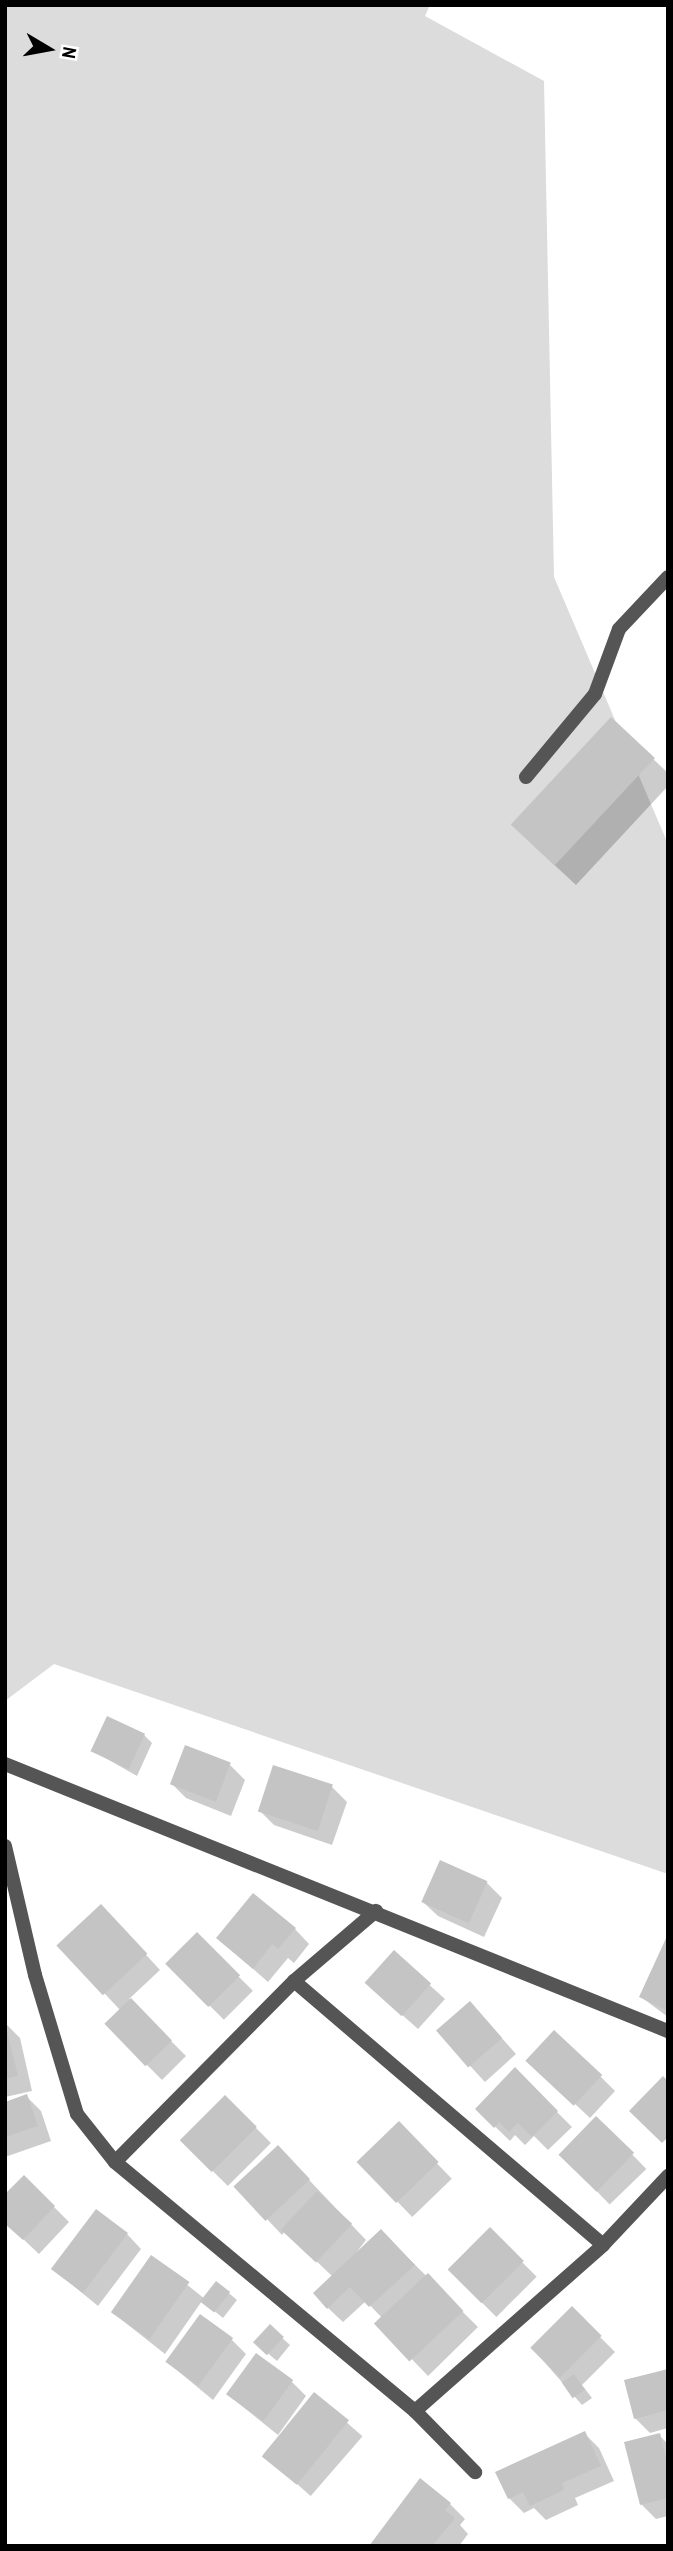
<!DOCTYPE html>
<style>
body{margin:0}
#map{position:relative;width:673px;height:2551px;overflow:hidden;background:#fff;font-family:"Archivo Narrow",sans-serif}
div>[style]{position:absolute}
.green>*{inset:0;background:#dcdcdc}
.shadow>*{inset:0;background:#0003;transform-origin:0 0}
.building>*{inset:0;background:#c4c4c4;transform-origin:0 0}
.minor>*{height:14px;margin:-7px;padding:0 7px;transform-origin:7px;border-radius:7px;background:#555}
span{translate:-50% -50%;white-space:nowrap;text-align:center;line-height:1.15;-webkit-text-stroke:6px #fff;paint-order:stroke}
.frame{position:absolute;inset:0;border:7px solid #000;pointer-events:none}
.north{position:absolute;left:14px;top:14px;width:70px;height:70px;-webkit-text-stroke:5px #fff;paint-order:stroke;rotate:100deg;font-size:19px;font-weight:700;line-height:28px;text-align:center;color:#000}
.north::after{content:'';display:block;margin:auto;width:24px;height:32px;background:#000;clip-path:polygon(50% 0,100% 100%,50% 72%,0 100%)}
</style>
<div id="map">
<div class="green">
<i style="clip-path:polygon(5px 5px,430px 5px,425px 16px,544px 81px,554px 577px,668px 844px,668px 1874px,54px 1664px,5px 1701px)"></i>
</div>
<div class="shadow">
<i style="clip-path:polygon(611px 719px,668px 773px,668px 786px,576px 885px,534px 846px)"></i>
<i style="clip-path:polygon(144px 1735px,152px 1743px,137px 1776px,93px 1751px)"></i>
<i style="clip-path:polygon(230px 1765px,245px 1780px,231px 1816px,186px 1798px,171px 1783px)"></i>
<i style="clip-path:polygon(332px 1787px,347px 1802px,332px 1845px,274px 1825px,259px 1810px)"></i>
<i style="clip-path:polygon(487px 1883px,502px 1898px,484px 1937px,438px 1916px,423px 1902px)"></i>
<i style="clip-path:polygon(116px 1922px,160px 1970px,129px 1999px,186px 2056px,162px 2080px,107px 2025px,121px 2011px,60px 1946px)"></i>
<i style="clip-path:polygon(295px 1929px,309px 1944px,294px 1963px,288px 1958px,268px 1982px,218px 1938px)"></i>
<i style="left:197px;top:1935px;width:79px;height:41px;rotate:45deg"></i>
<i style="clip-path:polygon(668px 1938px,668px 2017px,641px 1997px)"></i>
<i style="clip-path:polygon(394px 1953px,445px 1999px,418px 2029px,382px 1997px)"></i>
<i style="clip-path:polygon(484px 2018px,516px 2054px,485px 2082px,438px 2031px)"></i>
<i style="clip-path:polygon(5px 2023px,20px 2038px,32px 2091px,5px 2097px)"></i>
<i style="clip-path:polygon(515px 2070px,572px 2127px,548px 2150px,534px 2136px,525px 2145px,515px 2135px,510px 2141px,477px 2109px)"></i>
<i style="clip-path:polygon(544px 2075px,600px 2076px,615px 2091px,590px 2118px)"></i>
<i style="clip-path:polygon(26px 2096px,41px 2111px,51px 2141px,5px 2157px,5px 2103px)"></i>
<i style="left:225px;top:2097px;width:65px;height:61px;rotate:45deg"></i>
<i style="left:597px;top:2118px;width:71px;height:51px;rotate:46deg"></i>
<i style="left:399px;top:2124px;width:76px;height:55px;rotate:46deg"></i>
<i style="clip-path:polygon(293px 2163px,366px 2240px,353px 2257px,396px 2246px,478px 2327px,428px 2376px,379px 2325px,384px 2320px,366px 2301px,343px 2322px,328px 2308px,333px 2277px,285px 2231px,282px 2235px,237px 2187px)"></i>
<i style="clip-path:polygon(24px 2177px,69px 2222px,39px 2254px,5px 2222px)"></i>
<i style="left:490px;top:2230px;width:66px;height:57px;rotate:45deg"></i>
<i style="clip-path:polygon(127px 2234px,141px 2249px,98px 2306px,53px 2269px)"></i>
<i style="clip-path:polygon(152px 2257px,205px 2299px,217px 2283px,237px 2300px,223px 2318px,202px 2301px,165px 2354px,113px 2313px)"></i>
<i style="clip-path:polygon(572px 2309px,615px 2352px,582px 2385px,592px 2398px,582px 2405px,532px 2348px)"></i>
<i style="clip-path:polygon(270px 2327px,290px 2345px,277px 2361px,264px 2350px)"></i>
<i style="clip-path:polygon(232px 2340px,246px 2354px,213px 2400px,167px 2362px)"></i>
<i style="clip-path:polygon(668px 2371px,668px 2428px,650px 2433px,635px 2418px)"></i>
<i style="clip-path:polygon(291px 2381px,306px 2396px,278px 2435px,227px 2394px)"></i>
<i style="left:315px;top:2395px;width:63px;height:79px;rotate:41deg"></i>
<i style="clip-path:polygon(584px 2433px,599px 2448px,614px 2481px,575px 2498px,578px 2505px,546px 2520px,534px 2508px,524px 2513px,509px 2498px)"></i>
<i style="clip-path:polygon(659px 2435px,668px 2444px,668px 2516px,656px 2519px,641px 2504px)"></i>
<i style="clip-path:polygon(450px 2504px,465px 2519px,460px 2525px,468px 2534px,459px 2546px,372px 2546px)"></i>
</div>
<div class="building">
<i style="left:611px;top:717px;width:60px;height:147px;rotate:43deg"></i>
<i style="left:107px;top:1716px;width:42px;height:39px;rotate:25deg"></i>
<i style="left:185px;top:1745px;width:49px;height:42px;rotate:21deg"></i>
<i style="left:273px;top:1765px;width:63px;height:49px;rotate:18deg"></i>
<i style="left:440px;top:1860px;width:52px;height:46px;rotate:24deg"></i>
<i style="clip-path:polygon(253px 1893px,296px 1928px,278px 1949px,272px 1944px,253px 1969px,216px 1938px)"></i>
<i style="left:101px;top:1904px;width:68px;height:61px;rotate:47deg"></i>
<i style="left:197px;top:1932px;width:61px;height:45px;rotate:45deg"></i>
<i style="clip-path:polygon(668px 1934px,668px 2011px,639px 1997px)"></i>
<i style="left:394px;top:1950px;width:50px;height:44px;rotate:42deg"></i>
<i style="left:131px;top:1998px;width:59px;height:37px;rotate:46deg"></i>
<i style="left:470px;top:2001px;width:49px;height:45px;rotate:49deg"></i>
<i style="clip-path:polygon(5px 2023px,18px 2076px,5px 2079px)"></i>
<i style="left:554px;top:2030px;width:66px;height:42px;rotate:43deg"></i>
<i style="clip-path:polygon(515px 2067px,558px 2111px,532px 2137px,518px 2123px,509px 2132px,499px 2122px,494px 2128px,475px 2109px)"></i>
<i style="clip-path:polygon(663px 2076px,668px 2081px,668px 2137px,662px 2143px,629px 2111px)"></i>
<i style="clip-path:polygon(27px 2094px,38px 2126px,5px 2137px,5px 2102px)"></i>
<i style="left:225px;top:2095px;width:45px;height:64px;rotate:45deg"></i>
<i style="left:596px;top:2116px;width:53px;height:54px;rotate:44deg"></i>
<i style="left:399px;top:2121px;width:57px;height:59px;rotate:46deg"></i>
<i style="left:278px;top:2145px;width:47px;height:61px;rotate:47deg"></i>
<i style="clip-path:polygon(24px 2175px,55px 2206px,23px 2240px,5px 2224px,5px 2194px)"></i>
<i style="left:317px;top:2191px;width:48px;height:53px;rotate:43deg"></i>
<i style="left:96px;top:2209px;width:40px;height:75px;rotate:37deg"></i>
<i style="left:490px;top:2227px;width:48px;height:60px;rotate:45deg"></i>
<i style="clip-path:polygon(381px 2229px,415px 2265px,369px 2307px,350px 2287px,327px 2309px,313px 2293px)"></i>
<i style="left:151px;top:2255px;width:47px;height:70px;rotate:35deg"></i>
<i style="left:428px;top:2273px;width:52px;height:74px;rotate:47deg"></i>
<i style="left:216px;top:2281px;width:18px;height:26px;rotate:38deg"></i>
<i style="left:572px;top:2306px;width:42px;height:59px;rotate:45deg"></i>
<i style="left:200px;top:2314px;width:41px;height:59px;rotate:36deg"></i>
<i style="left:270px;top:2324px;width:19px;height:25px;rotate:43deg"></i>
<i style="left:256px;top:2353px;width:46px;height:51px;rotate:36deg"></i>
<i style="clip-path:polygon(668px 2369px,668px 2410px,634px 2419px,624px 2380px)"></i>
<i style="left:574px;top:2374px;width:19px;height:15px;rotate:55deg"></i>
<i style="left:314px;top:2392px;width:45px;height:83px;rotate:39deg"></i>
<i style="clip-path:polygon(585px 2431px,601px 2466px,562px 2483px,564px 2490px,530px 2506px,523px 2492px,508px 2499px,495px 2472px)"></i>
<i style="clip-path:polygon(660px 2433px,668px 2466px,668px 2498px,640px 2505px,624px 2442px)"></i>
<i style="clip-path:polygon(420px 2478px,451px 2503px,445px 2510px,455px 2518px,432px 2546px,369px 2546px)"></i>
</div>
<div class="minor">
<i style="left:526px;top:777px;width:108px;rotate:-50.3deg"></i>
<i style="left:595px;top:694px;width:69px;rotate:-69.7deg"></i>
<i style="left:619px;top:629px;width:71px;rotate:-46.7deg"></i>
<i style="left:5px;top:1764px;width:715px;rotate:21.94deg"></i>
<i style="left:5px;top:1846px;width:132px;rotate:76.9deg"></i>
<i style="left:35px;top:1975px;width:145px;rotate:73.2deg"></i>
<i style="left:77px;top:2114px;width:61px;rotate:51.6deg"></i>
<i style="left:115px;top:2162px;width:390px;rotate:39.7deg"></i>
<i style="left:415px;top:2411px;width:251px;rotate:-41.4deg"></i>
<i style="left:603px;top:2245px;width:95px;rotate:-46.7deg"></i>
<i style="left:294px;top:1981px;width:406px;rotate:40.5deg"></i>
<i style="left:115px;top:2162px;width:255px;rotate:-45.3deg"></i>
<i style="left:294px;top:1981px;width:108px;rotate:-40.5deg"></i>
<i style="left:415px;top:2411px;width:86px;rotate:45.5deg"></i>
</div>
<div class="frame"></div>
<div class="north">N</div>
</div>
